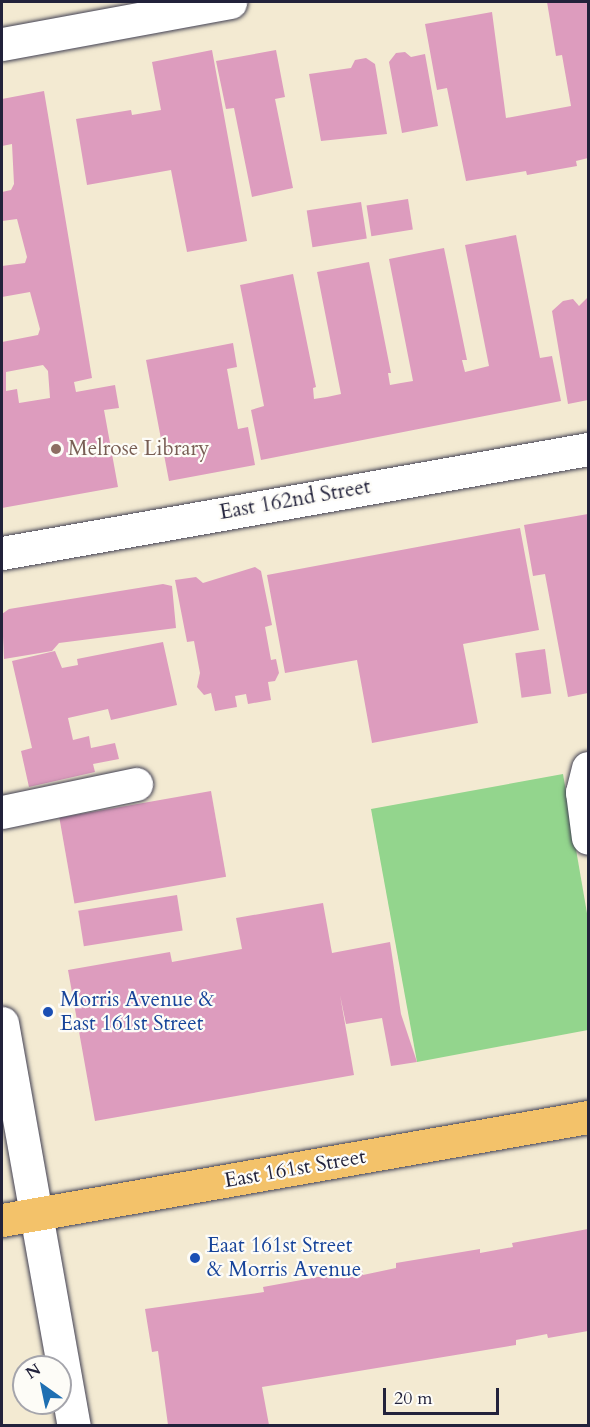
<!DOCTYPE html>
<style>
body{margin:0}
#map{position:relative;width:590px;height:1427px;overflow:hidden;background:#f3ead2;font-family:Cardo,serif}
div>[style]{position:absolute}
.green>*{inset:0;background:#93d58d}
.building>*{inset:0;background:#dd9cbe;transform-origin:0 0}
.roads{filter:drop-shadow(0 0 2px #414052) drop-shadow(0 0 2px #414052)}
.minor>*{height:33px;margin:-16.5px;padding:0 16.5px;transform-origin:16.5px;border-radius:16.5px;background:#fff}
.major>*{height:33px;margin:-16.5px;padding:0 16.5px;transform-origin:16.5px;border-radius:16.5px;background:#f3c26a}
.dots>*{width:16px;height:16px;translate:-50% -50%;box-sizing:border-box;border:3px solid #fdfcf7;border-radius:50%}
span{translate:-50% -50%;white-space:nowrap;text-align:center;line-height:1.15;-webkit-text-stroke:4.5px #fdfcf7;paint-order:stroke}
.education-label{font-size:21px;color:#785e54}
.left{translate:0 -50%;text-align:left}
.street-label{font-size:21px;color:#22223b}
.transit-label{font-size:21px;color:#164399}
.frame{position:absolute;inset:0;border:3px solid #22223b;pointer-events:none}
.north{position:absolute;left:12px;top:1355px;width:60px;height:60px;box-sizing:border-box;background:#fdfcf7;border:2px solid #a5a5ac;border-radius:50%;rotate:327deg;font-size:16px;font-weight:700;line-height:24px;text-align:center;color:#22223b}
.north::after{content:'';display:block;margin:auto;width:21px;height:27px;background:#1f6fb2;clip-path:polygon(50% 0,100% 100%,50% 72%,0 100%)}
.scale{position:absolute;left:383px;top:1388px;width:116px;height:27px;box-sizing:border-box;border:3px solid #22223b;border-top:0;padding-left:8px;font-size:18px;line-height:21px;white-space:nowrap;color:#22223b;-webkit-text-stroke:4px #fdfcf7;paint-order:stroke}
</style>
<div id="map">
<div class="green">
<i style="clip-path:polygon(563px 774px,588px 919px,588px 1030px,417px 1062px,371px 809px)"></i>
</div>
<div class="building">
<i style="clip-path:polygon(547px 2px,588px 2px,588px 158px,576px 161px,577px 166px,527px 175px,526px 171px,466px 181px,447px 88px,437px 90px,425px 24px,492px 12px,506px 118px,571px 106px,562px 55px,556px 56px)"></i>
<i style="clip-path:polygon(212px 50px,247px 241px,187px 252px,171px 170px,87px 185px,76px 119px,131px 110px,132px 115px,161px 110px,152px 62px)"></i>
<i style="clip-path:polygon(276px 50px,285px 97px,275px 99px,293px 188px,252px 197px,234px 108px,226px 109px,216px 61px)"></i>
<i style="clip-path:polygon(405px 52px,411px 57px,425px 54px,438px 126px,402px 133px,389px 62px,396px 53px)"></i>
<i style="clip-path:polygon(366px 58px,375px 64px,387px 134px,321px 141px,309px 74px,351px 68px,355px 60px)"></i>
<i style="clip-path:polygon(evenodd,44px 91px,92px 378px,74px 382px,76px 392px,115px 385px,119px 408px,104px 410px,118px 487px,2px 508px,2px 342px,38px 335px,40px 329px,30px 292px,2px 297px,2px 266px,25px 263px,27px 257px,17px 219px,2px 221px,2px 192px,11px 190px,14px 184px,12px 144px,2px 146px,2px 99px,44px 91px,43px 365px,48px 371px,50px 398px,19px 403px,17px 389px,6px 391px,6px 372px,43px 365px)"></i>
<i style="left:408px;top:199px;width:31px;height:42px;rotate:81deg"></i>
<i style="left:361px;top:202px;width:37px;height:55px;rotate:81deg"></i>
<i style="clip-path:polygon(516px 235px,540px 358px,552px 356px,561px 401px,261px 460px,251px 410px,264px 406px,240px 285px,293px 274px,316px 387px,313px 388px,314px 399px,327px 397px,341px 394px,317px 272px,369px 262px,391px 373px,388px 373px,390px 385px,401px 383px,413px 381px,389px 259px,444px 248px,467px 360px,462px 360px,465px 372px,489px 366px,465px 245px)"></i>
<i style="clip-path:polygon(588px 297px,588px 400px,568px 404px,552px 311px,563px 301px,573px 299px,579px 306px)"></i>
<i style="clip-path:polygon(233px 343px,237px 367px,227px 369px,238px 429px,248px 427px,255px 465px,169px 481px,146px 360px)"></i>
<i style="clip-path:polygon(588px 514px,588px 693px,568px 697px,545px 574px,533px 576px,524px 525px)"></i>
<i style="clip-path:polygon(520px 528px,539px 630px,463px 644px,478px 723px,372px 743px,357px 660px,285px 673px,267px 575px)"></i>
<i style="clip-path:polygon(255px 567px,261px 571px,272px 625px,265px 627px,271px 660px,276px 659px,279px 673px,275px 681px,268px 682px,271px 700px,248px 704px,246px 694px,235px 696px,237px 707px,215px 711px,211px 693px,204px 695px,197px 687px,200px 673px,194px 641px,187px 642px,175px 580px,196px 577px,203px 583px)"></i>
<i style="clip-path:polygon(163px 584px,172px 586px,176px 628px,59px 643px,52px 651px,4px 659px,2px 614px,9px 609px)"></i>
<i style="clip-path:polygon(163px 642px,177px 705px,111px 720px,108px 709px,68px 718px,73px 740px,89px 736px,91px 748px,115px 743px,119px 759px,93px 764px,95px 772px,29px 787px,21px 751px,32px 748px,12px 661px,55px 651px,62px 668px,78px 665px,77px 659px)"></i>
<i style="left:545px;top:649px;width:45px;height:30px;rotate:82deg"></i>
<i style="left:211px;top:791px;width:87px;height:154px;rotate:80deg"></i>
<i style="left:177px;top:895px;width:36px;height:100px;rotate:81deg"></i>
<i style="clip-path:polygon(323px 903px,332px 953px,390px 942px,401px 1014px,417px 1062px,391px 1066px,382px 1018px,346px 1024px,340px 995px,354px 1075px,95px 1121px,68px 970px,170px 952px,172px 962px,242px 949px,236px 918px)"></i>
<i style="clip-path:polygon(588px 1229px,588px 1331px,548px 1338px,547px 1334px,516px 1340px,516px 1345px,262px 1387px,269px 1425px,168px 1425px,158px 1351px,152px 1352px,145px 1309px,264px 1292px,263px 1287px,362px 1269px,363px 1275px,396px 1268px,396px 1263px,480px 1249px,480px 1253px,513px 1247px,512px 1243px)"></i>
</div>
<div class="roads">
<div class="minor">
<i style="left:2px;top:44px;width:232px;rotate:-10.4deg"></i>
<i style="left:2px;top:553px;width:595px;rotate:-10.06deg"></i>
<i style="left:588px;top:768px;width:25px;rotate:104deg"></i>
<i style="left:582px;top:792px;width:46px;rotate:82.6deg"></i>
<i style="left:2px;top:812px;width:137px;rotate:-11.8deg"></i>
<i style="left:2px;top:1023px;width:409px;rotate:79.9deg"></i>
</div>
<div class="major">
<i style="left:2px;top:1220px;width:595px;rotate:-9.97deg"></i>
</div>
</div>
<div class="dots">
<i style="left:56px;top:449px;background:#8d6e63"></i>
<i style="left:48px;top:1012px;background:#1a4fb4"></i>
<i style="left:195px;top:1258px;background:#1a4fb4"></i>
</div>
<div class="education-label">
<span class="left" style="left:68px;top:449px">Melrose Library</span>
</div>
<div class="street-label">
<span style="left:295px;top:500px;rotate:-10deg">East 162nd Street</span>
<span style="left:295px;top:1169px;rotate:-10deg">East 161st Street</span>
</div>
<div class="transit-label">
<span class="left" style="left:60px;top:1012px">Morris Avenue &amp;<br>East 161st Street</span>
<span class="left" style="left:207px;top:1258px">Eaat 161st Street<br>&amp; Morris Avenue</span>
</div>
<div class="frame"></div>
<div class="north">N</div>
<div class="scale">20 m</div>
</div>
